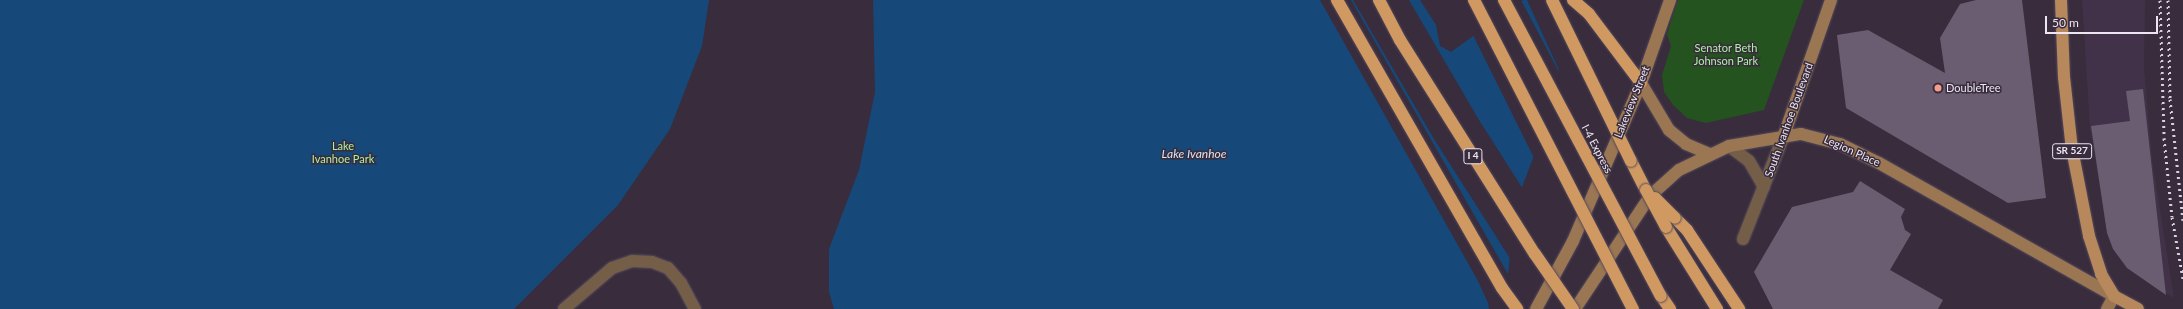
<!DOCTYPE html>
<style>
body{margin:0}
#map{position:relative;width:2183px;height:309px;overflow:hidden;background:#382c3d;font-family:Lato,sans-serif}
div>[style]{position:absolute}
.built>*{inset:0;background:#423249}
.green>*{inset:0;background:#24531f}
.water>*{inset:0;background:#164979}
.pier>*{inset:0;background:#382c3d}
.building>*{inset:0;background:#6b5d71}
.roads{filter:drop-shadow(0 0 1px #554a5a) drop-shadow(0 0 1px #554a5a)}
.street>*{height:12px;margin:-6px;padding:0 6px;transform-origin:6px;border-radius:6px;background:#745e48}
.secondary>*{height:12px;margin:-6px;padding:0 6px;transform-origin:6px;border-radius:6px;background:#9a7653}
.primary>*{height:12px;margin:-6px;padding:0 6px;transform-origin:6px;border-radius:6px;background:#b6885b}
.highway>*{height:12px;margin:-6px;padding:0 6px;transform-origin:6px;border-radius:6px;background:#d09962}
.rail>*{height:3px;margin-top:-1.5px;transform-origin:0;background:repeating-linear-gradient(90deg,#d9d0dd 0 2px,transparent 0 6px)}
.bridges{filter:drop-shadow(0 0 1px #554a5a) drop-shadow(0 0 1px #554a5a)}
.highway-bridge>*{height:12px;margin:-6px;padding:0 6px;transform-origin:6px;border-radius:6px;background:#d09962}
.dots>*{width:11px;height:11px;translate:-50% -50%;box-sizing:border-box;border:2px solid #382c3d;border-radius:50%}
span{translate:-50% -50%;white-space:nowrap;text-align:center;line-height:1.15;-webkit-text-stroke:3px #382c3d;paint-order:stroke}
.shield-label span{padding:1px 3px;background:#382c3d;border:1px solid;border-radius:3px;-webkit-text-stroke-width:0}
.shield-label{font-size:10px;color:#ede5f1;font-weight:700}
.park-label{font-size:11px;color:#abf1a2}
.poi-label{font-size:11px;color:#ede5f1}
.left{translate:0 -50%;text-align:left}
.street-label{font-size:11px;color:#ede5f1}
.water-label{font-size:12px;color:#d6e4f3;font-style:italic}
.scale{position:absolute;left:2045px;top:16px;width:113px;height:18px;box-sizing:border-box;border:2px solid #ede5f1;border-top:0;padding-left:5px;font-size:12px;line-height:14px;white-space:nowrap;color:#ede5f1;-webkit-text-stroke:3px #382c3d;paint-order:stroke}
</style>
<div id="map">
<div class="built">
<i style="clip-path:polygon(2082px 0,2145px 0,2144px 68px,2152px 159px,2174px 298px,2128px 269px,2107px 232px,2090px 127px)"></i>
</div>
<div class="green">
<i style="clip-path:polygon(1678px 0,1804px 0,1764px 110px,1706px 123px,1687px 118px,1673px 105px,1664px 92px,1662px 75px,1671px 46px,1667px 34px)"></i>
</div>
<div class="water">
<i style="clip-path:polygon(0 0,709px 0,702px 46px,670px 129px,618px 205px,514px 309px,0 309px)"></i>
<i style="clip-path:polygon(873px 0,1420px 0,1436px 25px,1440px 46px,1451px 52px,1523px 0,1527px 0,1559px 70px,1550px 113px,1515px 206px,1508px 274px,1488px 303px,1489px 309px,834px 309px,829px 292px,829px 249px,859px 170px,875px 92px)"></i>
</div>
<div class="pier">
<i style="clip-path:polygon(1320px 0,1351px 0,1508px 274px,1488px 303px,1478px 281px)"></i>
<i style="clip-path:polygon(1353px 0,1409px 0,1479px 120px,1523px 189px,1517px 207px,1511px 260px,1434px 139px)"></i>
<i style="clip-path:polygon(1521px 0,1560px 74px,1552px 114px,1535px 160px,1473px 35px)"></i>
</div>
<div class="building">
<i style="clip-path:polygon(1976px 0,2022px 0,2046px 198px,2008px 203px,1846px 108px,1837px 35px,1868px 30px,1945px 73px,1940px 38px,1960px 4px)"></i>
<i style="clip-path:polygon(2143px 89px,2166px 295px,2127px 268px,2113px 249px,2107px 233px,2091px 126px,2130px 121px,2126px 91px)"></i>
<i style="clip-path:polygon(1860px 181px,1905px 209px,1901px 217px,1905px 230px,1911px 234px,1890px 270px,1943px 300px,1938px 309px,1773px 309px,1754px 272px,1792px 207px,1853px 192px)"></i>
</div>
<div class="roads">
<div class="street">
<i style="left:1729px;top:146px;width:25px;rotate:37deg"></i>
<i style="left:1749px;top:161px;width:30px;rotate:60deg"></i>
<i style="left:1743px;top:239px;width:112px;rotate:-68.5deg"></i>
<i style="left:564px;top:309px;width:63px;rotate:-40.5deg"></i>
<i style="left:612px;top:268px;width:21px;rotate:-19deg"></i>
<i style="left:632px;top:261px;width:20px;rotate:3deg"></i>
<i style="left:652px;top:262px;width:17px;rotate:21deg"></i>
<i style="left:668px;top:268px;width:20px;rotate:49deg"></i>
<i style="left:681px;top:283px;width:30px;rotate:62deg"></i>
</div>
<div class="secondary">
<i style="left:1641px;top:83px;width:55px;rotate:59.2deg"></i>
<i style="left:1669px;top:130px;width:22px;rotate:39deg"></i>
<i style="left:1686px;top:144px;width:25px;rotate:23deg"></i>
<i style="left:1784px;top:135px;width:143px;rotate:-70.8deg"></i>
<i style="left:1536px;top:309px;width:77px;rotate:-61.4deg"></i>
<i style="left:1573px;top:241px;width:172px;rotate:-66.7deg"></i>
<i style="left:1641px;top:83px;width:88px;rotate:-70.7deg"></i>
<i style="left:1575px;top:309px;width:136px;rotate:-56.4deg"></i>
<i style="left:1650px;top:196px;width:39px;rotate:-42deg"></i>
<i style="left:1679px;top:170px;width:55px;rotate:-25.6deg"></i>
<i style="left:1729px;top:146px;width:73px;rotate:-9.5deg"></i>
<i style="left:1801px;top:134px;width:40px;rotate:14.4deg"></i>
<i style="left:1840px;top:144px;width:43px;rotate:26deg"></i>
<i style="left:1879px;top:163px;width:270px;rotate:29.5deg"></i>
<i style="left:2114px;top:296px;width:15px;rotate:118deg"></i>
</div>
<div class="primary">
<i style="left:2061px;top:0;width:77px;rotate:87.8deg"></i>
<i style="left:2064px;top:77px;width:72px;rotate:83.7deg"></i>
<i style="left:2072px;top:149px;width:89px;rotate:78.9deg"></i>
<i style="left:2089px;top:236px;width:40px;rotate:72deg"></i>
<i style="left:2101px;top:274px;width:26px;rotate:59deg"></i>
<i style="left:2114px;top:296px;width:27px;rotate:28deg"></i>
</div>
<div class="highway">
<i style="left:1337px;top:0;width:332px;rotate:60.2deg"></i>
<i style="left:1502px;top:288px;width:26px;rotate:54deg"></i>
<i style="left:1573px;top:0;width:21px;rotate:41deg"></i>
<i style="left:1589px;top:14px;width:86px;rotate:53deg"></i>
<i style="left:1631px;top:161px;width:33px;rotate:63deg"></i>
<i style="left:1675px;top:218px;width:17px;rotate:45deg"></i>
<i style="left:1687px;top:230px;width:95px;rotate:56.6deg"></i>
<i style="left:1666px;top:227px;width:97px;rotate:58.1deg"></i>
<i style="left:1661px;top:296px;width:16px;rotate:55deg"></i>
</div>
</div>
<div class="rail">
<i style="left:2160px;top:0;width:138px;rotate:88.3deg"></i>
<i style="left:2164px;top:138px;width:79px;rotate:84.2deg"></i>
<i style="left:2172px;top:217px;width:63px;rotate:79.9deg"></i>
<i style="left:2168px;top:0;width:99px;rotate:88.8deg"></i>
<i style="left:2170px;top:99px;width:122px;rotate:83.9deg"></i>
</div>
<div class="bridges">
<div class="highway-bridge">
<i style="left:1379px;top:0;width:45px;rotate:62.3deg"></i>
<i style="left:1400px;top:40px;width:253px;rotate:57.8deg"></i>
<i style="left:1535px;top:254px;width:67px;rotate:55.4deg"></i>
<i style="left:1474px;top:0;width:348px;rotate:62.8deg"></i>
<i style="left:1504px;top:0;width:335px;rotate:62.1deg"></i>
<i style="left:1552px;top:0;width:179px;rotate:63.9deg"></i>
<i style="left:1646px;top:190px;width:42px;rotate:61.6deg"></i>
<i style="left:1655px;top:198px;width:28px;rotate:45deg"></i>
</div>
</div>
<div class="dots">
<i style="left:1938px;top:88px;background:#f49e8a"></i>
</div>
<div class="shield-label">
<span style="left:2072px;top:151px">SR 527</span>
<span style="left:1473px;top:156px">I 4</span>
</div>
<div class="park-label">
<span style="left:1726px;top:55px">Senator Beth<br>Johnson Park</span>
<span style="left:343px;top:153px">Lake<br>Ivanhoe Park</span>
</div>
<div class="poi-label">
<span class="left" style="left:1946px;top:88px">DoubleTree</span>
</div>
<div class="street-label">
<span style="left:1632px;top:102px;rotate:-68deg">Lakeview Street</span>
<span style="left:1789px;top:120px;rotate:-70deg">South Ivanhoe Boulevard</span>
<span style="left:1597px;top:149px;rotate:62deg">I-4 Express</span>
<span style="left:1852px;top:151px;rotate:24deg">Legion Place</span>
</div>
<div class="water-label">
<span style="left:1194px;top:154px">Lake Ivanhoe</span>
</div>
<div class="scale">50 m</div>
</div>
